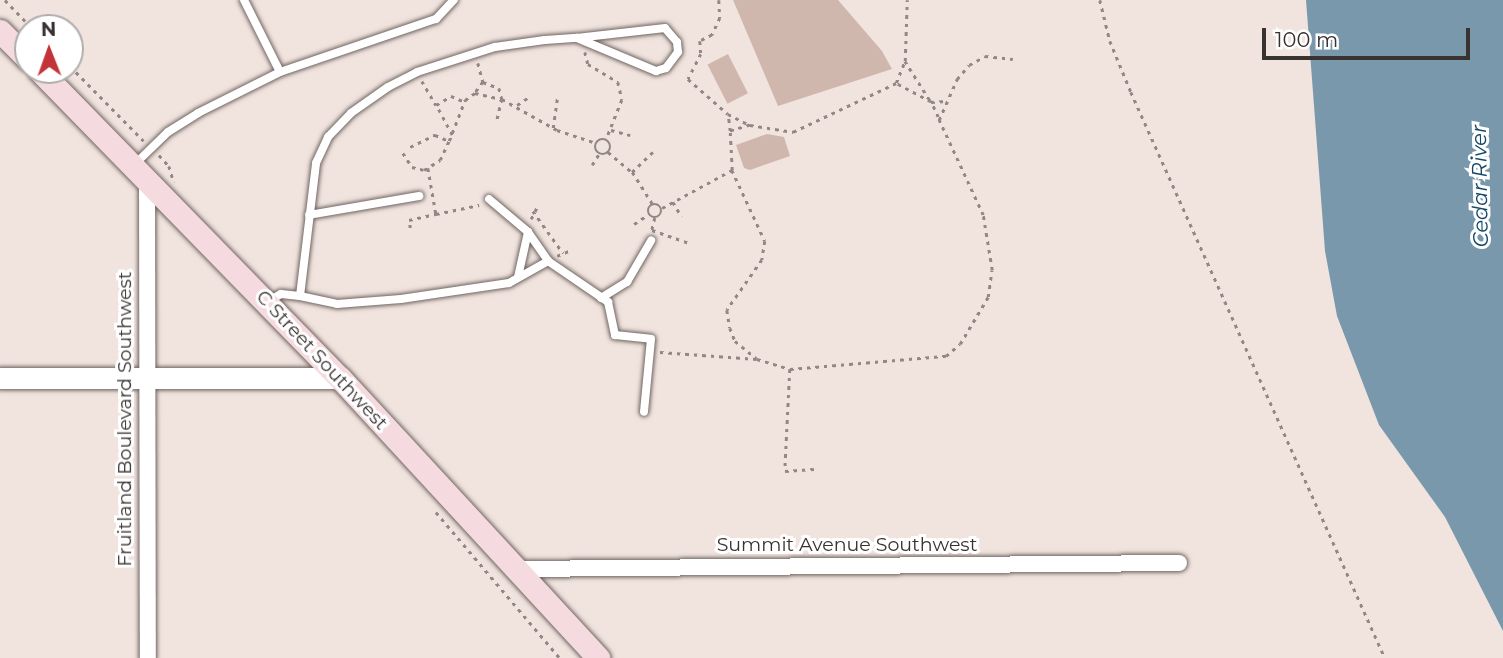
<!DOCTYPE html>
<style>
body{margin:0}
#map{position:relative;width:1503px;height:658px;overflow:hidden;background:#f1e4df;font-family:Montserrat,sans-serif}
div>[style]{position:absolute}
.green>*{inset:0;background:#cfb7ad;transform-origin:0 0}
.water>*{inset:0;background:#7a98ac}
.path>*{height:2.5px;margin-top:-1.25px;transform-origin:0;background:repeating-linear-gradient(90deg,#918885 0 3.5px,transparent 0 8.5px)}
.path>.ring{margin:-1.25px;padding:0;box-sizing:content-box;background:none;border:2.5px solid #918885;border-radius:50%}
.roads{filter:drop-shadow(0 0 2px #706561) drop-shadow(0 0 2px #706561)}
.service>*{height:8px;margin:-4px;padding:0 4px;transform-origin:4px;border-radius:4px;background:#fff}
.minor>*{height:16px;margin:-8px;padding:0 8px;transform-origin:8px;border-radius:8px;background:#fff}
.tertiary>*{height:21px;margin:-10.5px;padding:0 10.5px;transform-origin:10.5px;border-radius:10.5px;background:#fff}
.secondary>*{height:23px;margin:-11.5px;padding:0 11.5px;transform-origin:11.5px;border-radius:11.5px;background:#f5dbdf}
span{translate:-50% -50%;white-space:nowrap;text-align:center;line-height:1.15;-webkit-text-stroke:6px #fff;paint-order:stroke}
.street-label{font-size:19px;color:#383331}
.water-label{font-size:21px;color:#124866;font-style:italic}
.north{position:absolute;left:14px;top:14px;width:70px;height:70px;box-sizing:border-box;background:#fff;border:2px solid #afadad;border-radius:50%;rotate:359deg;font-size:19px;font-weight:700;line-height:28px;text-align:center;color:#383331}
.north::after{content:'';display:block;margin:auto;width:24px;height:32px;background:#c33438;clip-path:polygon(50% 0,100% 100%,50% 72%,0 100%)}
.scale{position:absolute;left:1262px;top:28px;width:208px;height:32px;box-sizing:border-box;border:4px solid #383331;border-top:0;padding-left:9px;font-size:21px;line-height:24px;white-space:nowrap;color:#383331;-webkit-text-stroke:5px #fff;paint-order:stroke}
</style>
<div id="map">
<div class="green">
<i style="clip-path:polygon(733px 0,838px 0,882px 51px,892px 69px,778px 106px)"></i>
<i style="left:728px;top:54px;width:44px;height:23px;rotate:63deg"></i>
<i style="clip-path:polygon(767px 134px,784px 137px,790px 156px,750px 170px,744px 168px,736px 145px)"></i>
</div>
<div class="water">
<i style="clip-path:polygon(1306px 0,1503px 0,1503px 631px,1445px 517px,1379px 425px,1337px 316px,1325px 251px)"></i>
</div>
<div class="path">
<i style="left:5px;top:0;width:39px;rotate:46deg"></i>
<i style="left:719px;top:0;width:18px;rotate:87deg"></i>
<i style="left:720px;top:18px;width:19px;rotate:115deg"></i>
<i style="left:712px;top:35px;width:13px;rotate:153deg"></i>
<i style="left:700px;top:41px;width:13px;rotate:86deg"></i>
<i style="left:701px;top:54px;width:28px;rotate:117deg"></i>
<i style="left:688px;top:79px;width:53px;rotate:41.2deg"></i>
<i style="left:728px;top:114px;width:25px;rotate:27deg"></i>
<i style="left:750px;top:125px;width:21px;rotate:163deg"></i>
<i style="left:730px;top:131px;width:17px;rotate:-97deg"></i>
<i style="left:1100px;top:0;width:42px;rotate:76.3deg"></i>
<i style="left:1110px;top:41px;width:55px;rotate:67.6deg"></i>
<i style="left:1131px;top:92px;width:620px;rotate:65.83deg"></i>
<i style="left:585px;top:52px;width:12px;rotate:76deg"></i>
<i style="left:588px;top:64px;width:35px;rotate:31deg"></i>
<i style="left:618px;top:82px;width:18px;rotate:77deg"></i>
<i style="left:622px;top:100px;width:43px;rotate:111.8deg"></i>
<i style="left:905px;top:61px;width:49px;rotate:57.6deg"></i>
<i style="left:931px;top:102px;width:40px;rotate:-152deg"></i>
<i style="left:896px;top:83px;width:24px;rotate:-68deg"></i>
<i style="left:905px;top:61px;width:61px;rotate:-88.1deg"></i>
<i style="left:478px;top:63px;width:20px;rotate:75deg"></i>
<i style="left:483px;top:82px;width:17px;rotate:21deg"></i>
<i style="left:499px;top:88px;width:11px;rotate:75deg"></i>
<i style="left:502px;top:99px;width:63px;rotate:29.4deg"></i>
<i style="left:557px;top:130px;width:41px;rotate:18.4deg"></i>
<i style="left:70px;top:66px;width:105px;rotate:45.4deg"></i>
<i style="left:422px;top:81px;width:28px;rotate:60deg"></i>
<i style="left:483px;top:82px;width:14px;rotate:126deg"></i>
<i style="left:475px;top:93px;width:28px;rotate:13deg"></i>
<i style="left:502px;top:99px;width:22px;rotate:103deg"></i>
<i style="left:517px;top:105px;width:14px;rotate:-34deg"></i>
<i style="left:938px;top:117px;width:17px;rotate:-115deg"></i>
<i style="left:931px;top:102px;width:15px;rotate:-4deg"></i>
<i style="left:750px;top:125px;width:44px;rotate:9.2deg"></i>
<i style="left:793px;top:132px;width:114px;rotate:-25.4deg"></i>
<i style="left:553px;top:128px;width:30px;rotate:-82deg"></i>
<i style="left:611px;top:130px;width:20px;rotate:15deg"></i>
<i style="left:452px;top:135px;width:34px;rotate:-118deg"></i>
<i style="left:436px;top:105px;width:17px;rotate:-31deg"></i>
<i style="left:451px;top:96px;width:15px;rotate:23deg"></i>
<i class="ring" style="left:595px;top:139px;width:13.5px;height:13.5px"></i>
<i style="left:410px;top:147px;width:28px;rotate:-26deg"></i>
<i style="left:435px;top:135px;width:15px;rotate:23deg"></i>
<i style="left:449px;top:141px;width:44px;rotate:-68.7deg"></i>
<i style="left:465px;top:100px;width:12px;rotate:-35deg"></i>
<i style="left:608px;top:152px;width:31px;rotate:40deg"></i>
<i style="left:403px;top:153px;width:17px;rotate:57deg"></i>
<i style="left:412px;top:167px;width:12px;rotate:14deg"></i>
<i style="left:424px;top:170px;width:19px;rotate:-32deg"></i>
<i style="left:440px;top:160px;width:21px;rotate:-65deg"></i>
<i style="left:159px;top:155px;width:15px;rotate:48deg"></i>
<i style="left:169px;top:166px;width:17px;rotate:73deg"></i>
<i style="left:592px;top:165px;width:13px;rotate:-58deg"></i>
<i style="left:428px;top:168px;width:47px;rotate:80.1deg"></i>
<i style="left:436px;top:214px;width:44px;rotate:-11.8deg"></i>
<i style="left:732px;top:170px;width:78px;rotate:65.1deg"></i>
<i style="left:765px;top:241px;width:19px;rotate:99deg"></i>
<i style="left:762px;top:260px;width:61px;rotate:125deg"></i>
<i style="left:727px;top:310px;width:18px;rotate:81deg"></i>
<i style="left:730px;top:328px;width:14px;rotate:69deg"></i>
<i style="left:735px;top:341px;width:28px;rotate:39deg"></i>
<i style="left:673px;top:202px;width:17px;rotate:59deg"></i>
<i class="ring" style="left:648px;top:204px;width:11.5px;height:11.5px"></i>
<i style="left:652px;top:204px;width:38px;rotate:-122deg"></i>
<i style="left:632px;top:172px;width:29px;rotate:-44deg"></i>
<i style="left:662px;top:208px;width:80px;rotate:-28.5deg"></i>
<i style="left:732px;top:170px;width:39px;rotate:-93deg"></i>
<i style="left:533px;top:211px;width:52px;rotate:54.5deg"></i>
<i style="left:655px;top:218px;width:12px;rotate:104deg"></i>
<i style="left:652px;top:230px;width:42px;rotate:19.3deg"></i>
<i style="left:531px;top:219px;width:13px;rotate:-63deg"></i>
<i style="left:634px;top:224px;width:18px;rotate:-34deg"></i>
<i style="left:410px;top:228px;width:8px;rotate:-97deg"></i>
<i style="left:409px;top:220px;width:28px;rotate:-13deg"></i>
<i style="left:557px;top:256px;width:13px;rotate:-23deg"></i>
<i style="left:660px;top:352px;width:97px;rotate:4.1deg"></i>
<i style="left:757px;top:359px;width:34px;rotate:17deg"></i>
<i style="left:790px;top:369px;width:102px;rotate:92.8deg"></i>
<i style="left:785px;top:471px;width:29px;rotate:-4deg"></i>
<i style="left:790px;top:369px;width:157px;rotate:-4.8deg"></i>
<i style="left:946px;top:356px;width:18px;rotate:-41deg"></i>
<i style="left:960px;top:344px;width:55px;rotate:-59.2deg"></i>
<i style="left:988px;top:297px;width:27px;rotate:-82deg"></i>
<i style="left:992px;top:270px;width:56px;rotate:-99.3deg"></i>
<i style="left:983px;top:215px;width:105px;rotate:-114.9deg"></i>
<i style="left:939px;top:120px;width:45px;rotate:-66.3deg"></i>
<i style="left:957px;top:79px;width:18px;rotate:-49deg"></i>
<i style="left:969px;top:65px;width:18px;rotate:-29deg"></i>
<i style="left:985px;top:56px;width:28px;rotate:6deg"></i>
<i style="left:436px;top:512px;width:192px;rotate:49.7deg"></i>
</div>
<div class="roads">
<div class="service">
<i style="left:244px;top:0;width:80px;rotate:63.4deg"></i>
<i style="left:135px;top:164px;width:46px;rotate:-44.1deg"></i>
<i style="left:168px;top:132px;width:36px;rotate:-32deg"></i>
<i style="left:198px;top:113px;width:92px;rotate:-26.6deg"></i>
<i style="left:280px;top:72px;width:165px;rotate:-18.8deg"></i>
<i style="left:436px;top:19px;width:26px;rotate:-47deg"></i>
<i style="left:489px;top:199px;width:51px;rotate:40.2deg"></i>
<i style="left:528px;top:232px;width:46px;rotate:102.5deg"></i>
<i style="left:309px;top:215px;width:112px;rotate:-9.8deg"></i>
<i style="left:528px;top:232px;width:35px;rotate:55deg"></i>
<i style="left:300px;top:296px;width:38px;rotate:12deg"></i>
<i style="left:337px;top:304px;width:64px;rotate:-4.5deg"></i>
<i style="left:401px;top:299px;width:109px;rotate:-8.4deg"></i>
<i style="left:509px;top:283px;width:45px;rotate:-29.4deg"></i>
<i style="left:548px;top:261px;width:73px;rotate:34.3deg"></i>
<i style="left:608px;top:302px;width:34px;rotate:78deg"></i>
<i style="left:615px;top:335px;width:36px;rotate:6deg"></i>
<i style="left:651px;top:339px;width:73px;rotate:95.5deg"></i>
<i style="left:601px;top:298px;width:31px;rotate:-32deg"></i>
<i style="left:627px;top:282px;width:48px;rotate:-59.7deg"></i>
<i style="left:267px;top:302px;width:16px;rotate:-30deg"></i>
<i style="left:281px;top:294px;width:19px;rotate:6deg"></i>
<i style="left:300px;top:296px;width:134px;rotate:-83.1deg"></i>
<i style="left:316px;top:163px;width:29px;rotate:-65deg"></i>
<i style="left:328px;top:137px;width:33px;rotate:-46deg"></i>
<i style="left:351px;top:113px;width:45px;rotate:-35.1deg"></i>
<i style="left:388px;top:87px;width:33px;rotate:-27deg"></i>
<i style="left:417px;top:72px;width:82px;rotate:-17.8deg"></i>
<i style="left:495px;top:47px;width:50px;rotate:-8deg"></i>
<i style="left:545px;top:40px;width:32px;rotate:-4deg"></i>
<i style="left:577px;top:38px;width:86px;rotate:22.7deg"></i>
<i style="left:656px;top:71px;width:10px;rotate:-17deg"></i>
<i style="left:666px;top:68px;width:20px;rotate:-53deg"></i>
<i style="left:678px;top:52px;width:10px;rotate:-96deg"></i>
<i style="left:677px;top:42px;width:18px;rotate:-131deg"></i>
<i style="left:665px;top:28px;width:89px;rotate:173.5deg"></i>
</div>
<div class="minor">
<i style="left:147px;top:181px;width:477px;rotate:89.9deg"></i>
<i style="left:516px;top:569px;width:663px;rotate:-0.52deg"></i>
</div>
<div class="tertiary">
<i style="left:0;top:378px;width:340px"></i>
</div>
<div class="secondary">
<i style="left:0;top:31px;width:40px;rotate:45deg"></i>
<i style="left:39px;top:70px;width:431px;rotate:45.7deg"></i>
<i style="left:340px;top:378px;width:381px;rotate:47.3deg"></i>
</div>
</div>
<div class="street-label">
<span style="left:322px;top:360px;rotate:47deg">C Street Southwest</span>
<span style="left:125px;top:419px;rotate:-90deg">Fruitland Boulevard Southwest</span>
<span style="left:847px;top:545px">Summit Avenue Southwest</span>
</div>
<div class="water-label">
<span style="left:1480px;top:186px;rotate:-91deg">Cedar River</span>
</div>
<div class="north">N</div>
<div class="scale">100 m</div>
</div>
